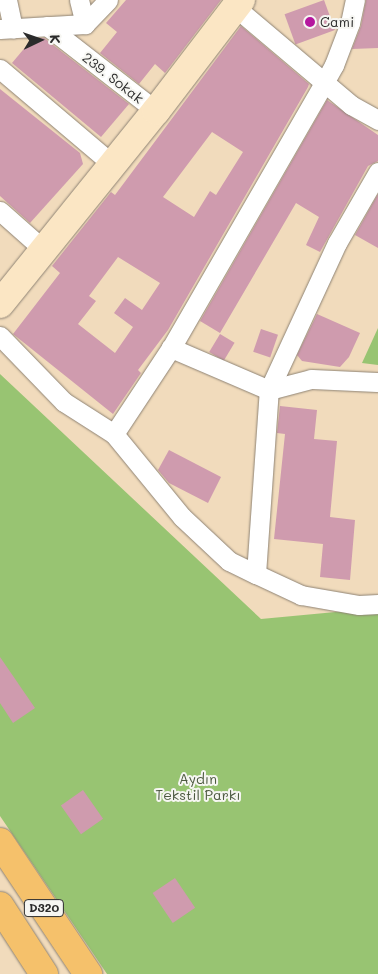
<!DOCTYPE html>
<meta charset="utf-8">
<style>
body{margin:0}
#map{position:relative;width:378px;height:974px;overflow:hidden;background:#f1dbbc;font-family:Mali,sans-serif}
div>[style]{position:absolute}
.green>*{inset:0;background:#98c472}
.building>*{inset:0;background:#cf9bae;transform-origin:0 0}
.roads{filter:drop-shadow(0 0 1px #8e8374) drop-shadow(0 0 1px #8e8374)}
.street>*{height:19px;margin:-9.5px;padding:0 9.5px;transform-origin:9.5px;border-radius:9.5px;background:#fff}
.secondary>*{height:28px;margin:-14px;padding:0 14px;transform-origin:14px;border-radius:14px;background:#fbe6c4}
.highway>*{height:28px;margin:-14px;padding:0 14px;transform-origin:14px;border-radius:14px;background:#f5c16b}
.dots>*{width:14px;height:14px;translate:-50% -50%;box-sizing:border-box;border:2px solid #f6f6f2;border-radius:50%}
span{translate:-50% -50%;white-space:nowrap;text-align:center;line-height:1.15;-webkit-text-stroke:4px #f6f6f2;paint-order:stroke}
.shield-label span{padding:1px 4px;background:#f6f6f2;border:1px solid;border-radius:4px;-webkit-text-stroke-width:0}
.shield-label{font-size:12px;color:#2b2b2b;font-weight:700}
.poi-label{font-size:14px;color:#2b2b2b}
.left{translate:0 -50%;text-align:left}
.street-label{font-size:14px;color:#2b2b2b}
.park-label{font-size:14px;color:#4c5940}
.north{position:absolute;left:15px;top:15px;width:50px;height:50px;-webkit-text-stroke:4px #f6f6f2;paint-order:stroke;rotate:87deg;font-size:14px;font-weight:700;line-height:20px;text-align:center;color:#2b2b2b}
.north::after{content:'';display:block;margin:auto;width:18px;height:22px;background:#2b2b2b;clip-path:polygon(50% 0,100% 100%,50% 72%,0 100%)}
</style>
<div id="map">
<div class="green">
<i style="clip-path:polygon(378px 328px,378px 365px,362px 363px)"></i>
<i style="clip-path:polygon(0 374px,261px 619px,378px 608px,378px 974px,107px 974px,0 816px)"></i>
</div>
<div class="building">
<i style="clip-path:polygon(126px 0,221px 0,165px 73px,155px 64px,139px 84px,100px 53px,117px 32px,106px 23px)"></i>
<i style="left:324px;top:0;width:32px;height:42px;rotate:70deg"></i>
<i style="clip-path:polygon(366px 0,378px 0,378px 48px,352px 49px,361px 26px)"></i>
<i style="clip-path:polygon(evenodd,241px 26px,309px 84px,308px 87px,168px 330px,138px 370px,141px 373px,113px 414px,13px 334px,60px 273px,52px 266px,111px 192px,115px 195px,241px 26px,212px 132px,243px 152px,216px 195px,210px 191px,194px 217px,163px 197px,212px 132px,241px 26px,118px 257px,160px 283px,142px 310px,125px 298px,114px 313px,133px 327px,115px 353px,78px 324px,96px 301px,89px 296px,118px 257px)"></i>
<i style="clip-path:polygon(33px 38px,44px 38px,129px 104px,101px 137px,12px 63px)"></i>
<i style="clip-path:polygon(0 89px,80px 153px,83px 164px,30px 223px,0 196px)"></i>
<i style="clip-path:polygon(327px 100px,378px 135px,378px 161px,368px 166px,320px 252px,306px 245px,319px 217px,296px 203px,220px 333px,200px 321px)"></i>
<i style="clip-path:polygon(378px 194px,378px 248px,355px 235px)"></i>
<i style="clip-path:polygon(317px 314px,360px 333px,349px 357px,340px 367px,302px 361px,297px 355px)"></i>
<i style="left:261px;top:329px;width:18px;height:24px;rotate:19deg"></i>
<i style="left:220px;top:334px;width:17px;height:21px;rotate:31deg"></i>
<i style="clip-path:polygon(280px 406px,317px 410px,314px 439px,337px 441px,330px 517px,355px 520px,350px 580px,320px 577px,323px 544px,274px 539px,285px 434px,277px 433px)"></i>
<i style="clip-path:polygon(169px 450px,221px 477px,208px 503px,169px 483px,158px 470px)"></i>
<i style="clip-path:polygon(0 657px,35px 708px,13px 723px,0 703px)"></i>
<i style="left:83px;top:790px;width:35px;height:27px;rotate:55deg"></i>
<i style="left:175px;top:878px;width:36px;height:27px;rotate:56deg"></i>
</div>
<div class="roads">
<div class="street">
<i style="left:7px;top:0;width:29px;rotate:78deg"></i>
<i style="left:79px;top:0;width:25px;rotate:76deg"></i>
<i style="left:235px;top:7px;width:152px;rotate:40.2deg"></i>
<i style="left:351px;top:105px;width:31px;rotate:29deg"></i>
<i style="left:47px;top:26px;width:138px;rotate:37.9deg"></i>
<i style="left:0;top:29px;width:85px;rotate:-3.4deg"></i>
<i style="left:85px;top:24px;width:33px;rotate:-46deg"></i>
<i style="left:0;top:69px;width:147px;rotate:40.3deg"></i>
<i style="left:0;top:211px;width:59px;rotate:41.6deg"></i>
<i style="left:0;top:336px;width:92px;rotate:45.9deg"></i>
<i style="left:64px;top:402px;width:59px;rotate:32.6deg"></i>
<i style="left:114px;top:434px;width:103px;rotate:-56.5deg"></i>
<i style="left:171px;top:348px;width:306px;rotate:-60deg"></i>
<i style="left:324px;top:83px;width:21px;rotate:-61deg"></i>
<i style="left:334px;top:65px;width:45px;rotate:-69.1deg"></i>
<i style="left:350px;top:23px;width:24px;rotate:-78deg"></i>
<i style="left:269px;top:390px;width:162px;rotate:-65.2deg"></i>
<i style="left:337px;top:243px;width:82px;rotate:-60deg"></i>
<i style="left:269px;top:390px;width:43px;rotate:-14.7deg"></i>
<i style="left:311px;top:379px;width:67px;rotate:2.6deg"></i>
<i style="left:114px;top:434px;width:107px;rotate:50.7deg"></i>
<i style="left:182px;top:517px;width:64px;rotate:43.1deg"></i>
<i style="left:229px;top:561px;width:30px;rotate:26deg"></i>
<i style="left:256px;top:574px;width:184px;rotate:-86deg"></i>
<i style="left:269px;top:390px;width:107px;rotate:-156.8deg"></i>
<i style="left:256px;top:574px;width:50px;rotate:25deg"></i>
<i style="left:301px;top:595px;width:59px;rotate:9.8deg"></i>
<i style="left:359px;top:605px;width:19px;rotate:-3deg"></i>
</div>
<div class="secondary">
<i style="left:0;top:304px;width:248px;rotate:-51.1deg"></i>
<i style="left:156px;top:111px;width:140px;rotate:-52.6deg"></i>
</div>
<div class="highway">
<i style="left:0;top:842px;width:159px;rotate:56.3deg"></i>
<i style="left:0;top:906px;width:81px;rotate:57.1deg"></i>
</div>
</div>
<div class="dots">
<i style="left:310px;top:22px;background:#b5179e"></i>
</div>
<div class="shield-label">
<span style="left:44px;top:908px">D320</span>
</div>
<div class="poi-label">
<span class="left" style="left:320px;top:22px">Cami</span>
</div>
<div class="street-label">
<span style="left:113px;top:78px;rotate:38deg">239. Sokak</span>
</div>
<div class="park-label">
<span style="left:198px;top:787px">Aydın<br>Tekstil Parkı</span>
</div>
<div class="north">K</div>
</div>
